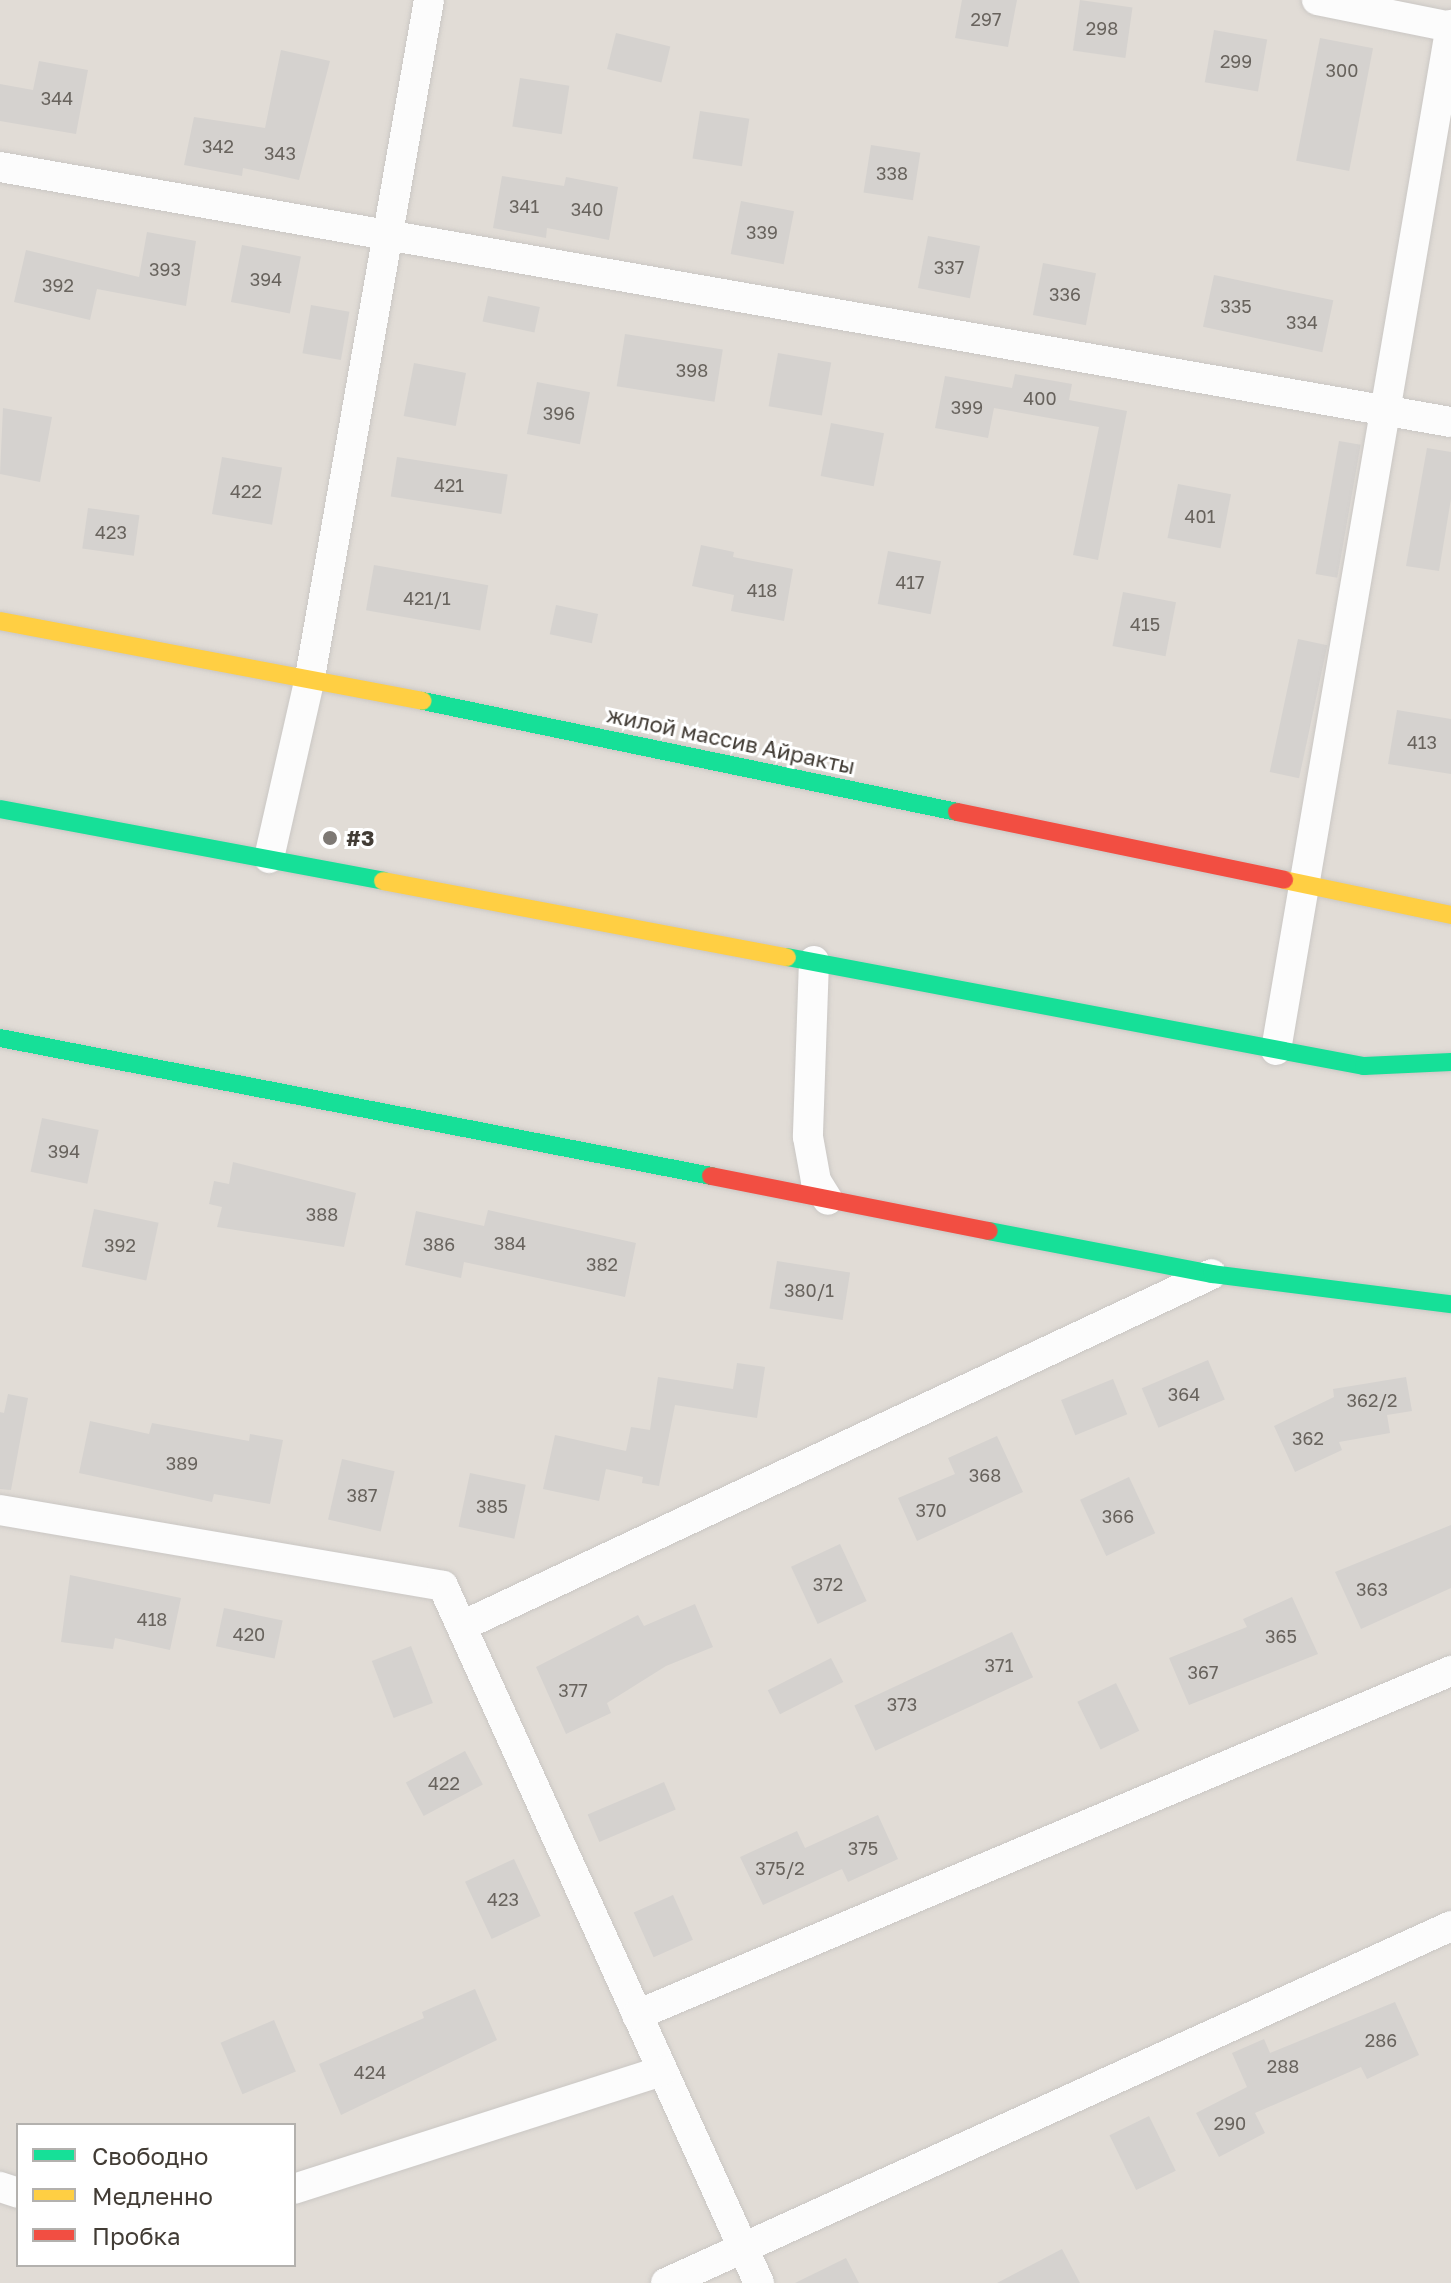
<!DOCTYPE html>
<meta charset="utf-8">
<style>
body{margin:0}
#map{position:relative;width:1451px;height:2283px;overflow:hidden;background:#edebe8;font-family:"Golos Text",sans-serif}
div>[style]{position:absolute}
.residential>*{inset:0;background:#e1dcd6}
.building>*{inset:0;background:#d5d2cf;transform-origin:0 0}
.roads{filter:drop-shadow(0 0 2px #cac7c4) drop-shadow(0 0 2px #cac7c4)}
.street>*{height:30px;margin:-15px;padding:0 15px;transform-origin:15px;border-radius:15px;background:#fcfcfc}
.fast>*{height:18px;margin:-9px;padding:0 9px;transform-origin:9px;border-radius:9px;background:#16e098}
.slow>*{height:18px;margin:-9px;padding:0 9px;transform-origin:9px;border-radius:9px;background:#ffcf43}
.jam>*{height:18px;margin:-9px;padding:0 9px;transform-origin:9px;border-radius:9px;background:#f24e42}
.dots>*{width:22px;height:22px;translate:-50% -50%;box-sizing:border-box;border:4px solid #fff;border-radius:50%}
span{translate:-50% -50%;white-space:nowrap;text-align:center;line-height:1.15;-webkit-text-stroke:6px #fff;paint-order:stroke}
.number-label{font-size:18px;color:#68635d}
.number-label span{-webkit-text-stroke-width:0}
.street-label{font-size:22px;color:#423c35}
.poi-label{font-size:22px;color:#423c35;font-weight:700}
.left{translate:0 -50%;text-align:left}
.legend{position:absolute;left:16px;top:2123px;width:280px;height:144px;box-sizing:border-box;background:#fff;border:2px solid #b3b1ae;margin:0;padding:10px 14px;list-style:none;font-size:24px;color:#423c35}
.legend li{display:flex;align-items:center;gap:16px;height:40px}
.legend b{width:40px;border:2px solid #b3b1ae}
</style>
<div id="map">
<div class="residential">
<i style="clip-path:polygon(evenodd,0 0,1451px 0,1451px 2283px,0 2283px,0 0,18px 2125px,294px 2125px,294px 2265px,18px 2265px,18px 2125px)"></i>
</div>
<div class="building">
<i style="clip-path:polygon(962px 0,1017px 0,1008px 47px,955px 38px)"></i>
<i style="left:1080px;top:0;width:53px;height:51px;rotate:8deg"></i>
<i style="left:1214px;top:30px;width:54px;height:53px;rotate:10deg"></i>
<i style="left:616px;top:33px;width:56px;height:37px;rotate:14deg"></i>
<i style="left:1320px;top:38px;width:54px;height:125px;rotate:11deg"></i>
<i style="clip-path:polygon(281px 50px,330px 61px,299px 180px,243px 168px,242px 176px,184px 165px,194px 117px,265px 128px)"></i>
<i style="clip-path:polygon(39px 61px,88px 70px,76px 134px,0 121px,0 84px,33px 90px)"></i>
<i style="left:520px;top:78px;width:50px;height:49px;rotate:9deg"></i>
<i style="left:700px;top:111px;width:50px;height:48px;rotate:9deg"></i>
<i style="left:871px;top:145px;width:50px;height:48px;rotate:9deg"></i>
<i style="clip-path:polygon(502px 176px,564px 186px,566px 177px,618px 187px,609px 240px,547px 228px,546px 238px,493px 228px)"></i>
<i style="left:741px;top:201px;width:54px;height:54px;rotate:11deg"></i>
<i style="clip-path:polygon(147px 232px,196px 241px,186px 306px,97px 289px,90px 320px,14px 302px,26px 250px,139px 277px)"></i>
<i style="left:928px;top:236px;width:53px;height:53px;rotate:11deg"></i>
<i style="left:242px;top:245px;width:60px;height:58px;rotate:11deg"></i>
<i style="left:1043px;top:263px;width:54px;height:53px;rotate:11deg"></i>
<i style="left:1214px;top:275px;width:122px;height:53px;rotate:12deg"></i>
<i style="left:488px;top:296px;width:53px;height:26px;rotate:12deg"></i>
<i style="left:311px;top:305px;width:39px;height:49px;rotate:10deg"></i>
<i style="left:625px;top:334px;width:99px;height:53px;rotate:9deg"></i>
<i style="left:778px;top:353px;width:54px;height:54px;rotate:10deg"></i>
<i style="left:414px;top:363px;width:53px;height:54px;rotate:11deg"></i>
<i style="clip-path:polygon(1015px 374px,1072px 384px,1069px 400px,1127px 411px,1098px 560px,1073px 555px,1099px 427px,994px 408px,988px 438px,935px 428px,945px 376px,1012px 388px)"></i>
<i style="left:537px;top:382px;width:54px;height:53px;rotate:11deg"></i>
<i style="clip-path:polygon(3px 408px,52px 417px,40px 482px,0 474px)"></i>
<i style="left:831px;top:423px;width:54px;height:54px;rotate:11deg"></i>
<i style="left:1339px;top:441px;width:22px;height:135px;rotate:10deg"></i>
<i style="clip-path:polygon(1427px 448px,1451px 452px,1451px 499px,1439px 571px,1406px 566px)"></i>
<i style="left:222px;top:457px;width:61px;height:58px;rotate:10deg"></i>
<i style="left:397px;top:457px;width:112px;height:40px;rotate:9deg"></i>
<i style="left:1178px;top:484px;width:54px;height:55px;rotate:11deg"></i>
<i style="left:88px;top:508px;width:52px;height:41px;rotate:8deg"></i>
<i style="clip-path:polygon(701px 545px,734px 552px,733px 557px,793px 569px,784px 621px,731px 611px,734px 595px,692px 586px)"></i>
<i style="left:888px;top:551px;width:54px;height:54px;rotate:11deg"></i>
<i style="left:374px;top:565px;width:116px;height:46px;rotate:10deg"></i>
<i style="left:1123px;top:592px;width:54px;height:55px;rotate:11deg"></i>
<i style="left:556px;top:605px;width:43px;height:30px;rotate:12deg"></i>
<i style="left:1298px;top:639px;width:30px;height:136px;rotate:12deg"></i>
<i style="clip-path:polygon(1397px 710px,1451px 719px,1451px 774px,1388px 764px)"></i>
<i style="left:42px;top:1118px;width:58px;height:55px;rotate:12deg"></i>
<i style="clip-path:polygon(233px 1162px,356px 1193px,344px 1247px,217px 1227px,222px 1207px,209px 1204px,214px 1181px,229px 1184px)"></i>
<i style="left:94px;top:1209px;width:66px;height:59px;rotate:12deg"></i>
<i style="clip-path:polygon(488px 1210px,636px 1243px,625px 1297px,464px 1262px,461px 1278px,405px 1265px,416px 1211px,484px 1226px)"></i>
<i style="left:777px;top:1261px;width:74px;height:48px;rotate:9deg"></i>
<i style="left:1208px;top:1360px;width:43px;height:72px;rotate:67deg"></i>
<i style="clip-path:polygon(737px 1363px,765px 1367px,757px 1418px,675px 1405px,659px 1486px,642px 1483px,643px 1477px,606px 1469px,599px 1501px,543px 1489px,555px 1435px,626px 1451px,631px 1427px,650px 1430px,658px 1377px,733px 1389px)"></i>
<i style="clip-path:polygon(1406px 1377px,1412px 1411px,1387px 1415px,1390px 1433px,1339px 1442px,1342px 1450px,1295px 1472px,1274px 1426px,1334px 1397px,1333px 1389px)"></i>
<i style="left:1113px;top:1379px;width:38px;height:56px;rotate:68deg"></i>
<i style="clip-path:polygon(8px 1394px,28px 1398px,11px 1490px,0 1489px,0 1412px,4px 1413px)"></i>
<i style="clip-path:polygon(90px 1421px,149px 1434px,152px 1423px,249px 1441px,250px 1434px,283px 1440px,270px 1504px,214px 1494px,212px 1502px,79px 1473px)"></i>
<i style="clip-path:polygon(997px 1436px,1023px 1492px,917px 1541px,898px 1498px,955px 1474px,948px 1458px)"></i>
<i style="left:342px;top:1459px;width:54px;height:62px;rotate:13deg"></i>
<i style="left:470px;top:1473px;width:57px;height:55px;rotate:12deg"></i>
<i style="left:1129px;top:1477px;width:62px;height:54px;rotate:65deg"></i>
<i style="clip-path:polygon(1451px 1525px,1451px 1588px,1361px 1629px,1335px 1572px)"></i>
<i style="left:840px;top:1544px;width:63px;height:54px;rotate:65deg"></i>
<i style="clip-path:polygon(70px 1575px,181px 1598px,170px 1650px,115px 1638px,113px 1649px,61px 1642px)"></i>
<i style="clip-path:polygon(1292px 1597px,1318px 1654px,1189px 1705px,1169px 1658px,1247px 1627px,1243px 1619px)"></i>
<i style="clip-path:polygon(695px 1604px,713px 1647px,666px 1666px,607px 1703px,611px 1713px,566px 1734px,536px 1667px,638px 1615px,644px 1626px)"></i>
<i style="left:224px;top:1608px;width:60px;height:39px;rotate:12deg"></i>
<i style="left:1012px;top:1632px;width:50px;height:174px;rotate:65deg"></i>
<i style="left:411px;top:1646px;width:61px;height:42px;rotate:69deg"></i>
<i style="left:831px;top:1658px;width:27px;height:71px;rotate:63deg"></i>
<i style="left:1116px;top:1683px;width:53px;height:43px;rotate:64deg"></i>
<i style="left:465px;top:1751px;width:38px;height:67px;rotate:62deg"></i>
<i style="left:664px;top:1782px;width:30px;height:83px;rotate:67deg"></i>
<i style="clip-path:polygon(878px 1815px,898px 1859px,848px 1882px,842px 1869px,763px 1905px,740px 1857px,797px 1831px,805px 1848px)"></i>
<i style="left:514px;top:1859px;width:63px;height:54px;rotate:65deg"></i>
<i style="left:673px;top:1895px;width:49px;height:43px;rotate:66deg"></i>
<i style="clip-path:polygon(475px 1989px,497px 2040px,341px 2115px,319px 2064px,424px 2018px,422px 2012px)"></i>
<i style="clip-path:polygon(1395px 2002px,1419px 2055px,1367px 2079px,1361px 2067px,1255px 2113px,1265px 2133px,1219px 2157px,1196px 2113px,1247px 2087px,1232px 2053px,1264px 2039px,1270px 2053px)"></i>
<i style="left:274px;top:2020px;width:56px;height:58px;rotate:67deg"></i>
<i style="left:1149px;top:2116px;width:61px;height:44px;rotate:64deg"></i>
<i style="clip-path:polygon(1062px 2249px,1080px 2283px,997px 2283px)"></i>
<i style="clip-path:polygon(846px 2258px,859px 2283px,795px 2283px)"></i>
</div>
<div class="roads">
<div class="street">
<i style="left:1317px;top:0;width:137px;rotate:11.4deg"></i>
<i style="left:0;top:167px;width:1473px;rotate:9.97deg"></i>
<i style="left:269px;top:858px;width:186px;rotate:-77.2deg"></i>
<i style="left:310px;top:677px;width:687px;rotate:-80.03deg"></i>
<i style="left:814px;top:961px;width:176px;rotate:92deg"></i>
<i style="left:808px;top:1137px;width:45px;rotate:79.7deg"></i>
<i style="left:816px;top:1181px;width:22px;rotate:58deg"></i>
<i style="left:1276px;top:1050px;width:1040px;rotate:-80.31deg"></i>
<i style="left:0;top:1510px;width:449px;rotate:9.7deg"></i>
<i style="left:443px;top:1586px;width:765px;rotate:65.61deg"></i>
<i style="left:462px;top:1626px;width:828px;rotate:-25.14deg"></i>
<i style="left:637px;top:2015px;width:884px;rotate:-22.91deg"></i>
<i style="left:0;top:2187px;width:19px;rotate:18deg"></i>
<i style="left:294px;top:2189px;width:386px;rotate:-17.8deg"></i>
<i style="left:666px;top:2283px;width:862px;rotate:-24.45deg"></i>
</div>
<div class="fast">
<i style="left:423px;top:701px;width:545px;rotate:11.74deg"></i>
<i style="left:0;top:809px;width:390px;rotate:10.6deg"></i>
<i style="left:787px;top:957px;width:587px;rotate:10.7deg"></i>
<i style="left:1364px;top:1066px;width:87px;rotate:-2.6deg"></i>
<i style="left:0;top:1038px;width:724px;rotate:10.98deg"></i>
<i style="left:989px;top:1231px;width:227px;rotate:10.9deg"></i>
<i style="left:1212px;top:1274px;width:241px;rotate:7.2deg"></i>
</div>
<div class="slow">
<i style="left:0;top:621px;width:430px;rotate:10.7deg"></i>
<i style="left:1284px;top:880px;width:171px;rotate:11.8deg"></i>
<i style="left:383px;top:881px;width:411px;rotate:10.7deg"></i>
</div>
<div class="jam">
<i style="left:957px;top:812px;width:334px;rotate:11.7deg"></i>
<i style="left:711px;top:1176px;width:283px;rotate:11.2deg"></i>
</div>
</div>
<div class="dots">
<i style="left:330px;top:838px;background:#7e7974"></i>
</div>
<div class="number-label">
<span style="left:986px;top:19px">297</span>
<span style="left:1102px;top:28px">298</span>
<span style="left:1236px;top:61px">299</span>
<span style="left:1342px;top:70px">300</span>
<span style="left:57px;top:98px">344</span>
<span style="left:218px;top:146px">342</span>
<span style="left:280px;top:153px">343</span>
<span style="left:892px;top:173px">338</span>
<span style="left:524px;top:206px">341</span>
<span style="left:587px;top:209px">340</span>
<span style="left:762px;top:232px">339</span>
<span style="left:949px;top:267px">337</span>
<span style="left:165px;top:269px">393</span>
<span style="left:266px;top:279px">394</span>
<span style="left:58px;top:285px">392</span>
<span style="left:1065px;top:294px">336</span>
<span style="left:1236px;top:306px">335</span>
<span style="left:1302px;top:322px">334</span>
<span style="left:692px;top:370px">398</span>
<span style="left:1040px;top:398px">400</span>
<span style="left:967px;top:407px">399</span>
<span style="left:559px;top:413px">396</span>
<span style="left:449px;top:485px">421</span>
<span style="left:246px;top:491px">422</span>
<span style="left:1200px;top:516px">401</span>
<span style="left:111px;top:532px">423</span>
<span style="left:910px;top:582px">417</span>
<span style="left:762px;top:590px">418</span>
<span style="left:427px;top:598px">421/1</span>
<span style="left:1145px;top:624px">415</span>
<span style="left:1422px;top:742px">413</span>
<span style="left:64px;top:1151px">394</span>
<span style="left:322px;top:1214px">388</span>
<span style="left:510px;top:1243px">384</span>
<span style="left:439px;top:1244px">386</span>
<span style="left:120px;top:1245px">392</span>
<span style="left:602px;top:1264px">382</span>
<span style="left:809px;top:1290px">380/1</span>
<span style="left:1184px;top:1394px">364</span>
<span style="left:1372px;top:1400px">362/2</span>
<span style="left:1308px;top:1438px">362</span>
<span style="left:182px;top:1463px">389</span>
<span style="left:985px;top:1475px">368</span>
<span style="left:362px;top:1495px">387</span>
<span style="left:492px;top:1506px">385</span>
<span style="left:931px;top:1510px">370</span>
<span style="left:1118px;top:1516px">366</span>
<span style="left:828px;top:1584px">372</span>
<span style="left:1372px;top:1589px">363</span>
<span style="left:152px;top:1619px">418</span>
<span style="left:249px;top:1634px">420</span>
<span style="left:1281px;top:1636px">365</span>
<span style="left:999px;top:1665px">371</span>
<span style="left:1203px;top:1672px">367</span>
<span style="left:573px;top:1690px">377</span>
<span style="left:902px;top:1704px">373</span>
<span style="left:444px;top:1783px">422</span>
<span style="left:863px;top:1848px">375</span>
<span style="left:780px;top:1868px">375/2</span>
<span style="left:503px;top:1899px">423</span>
<span style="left:1381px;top:2040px">286</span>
<span style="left:1283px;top:2066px">288</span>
<span style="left:370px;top:2072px">424</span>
<span style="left:1230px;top:2123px">290</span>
</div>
<div class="street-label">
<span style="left:731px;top:740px;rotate:12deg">жилой массив Айракты</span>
</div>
<div class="poi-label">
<span class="left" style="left:346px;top:838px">#3</span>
</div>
<ul class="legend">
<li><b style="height:10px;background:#16e098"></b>Свободно</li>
<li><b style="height:10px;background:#ffcf43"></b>Медленно</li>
<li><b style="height:10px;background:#f24e42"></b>Пробка</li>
</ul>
</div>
